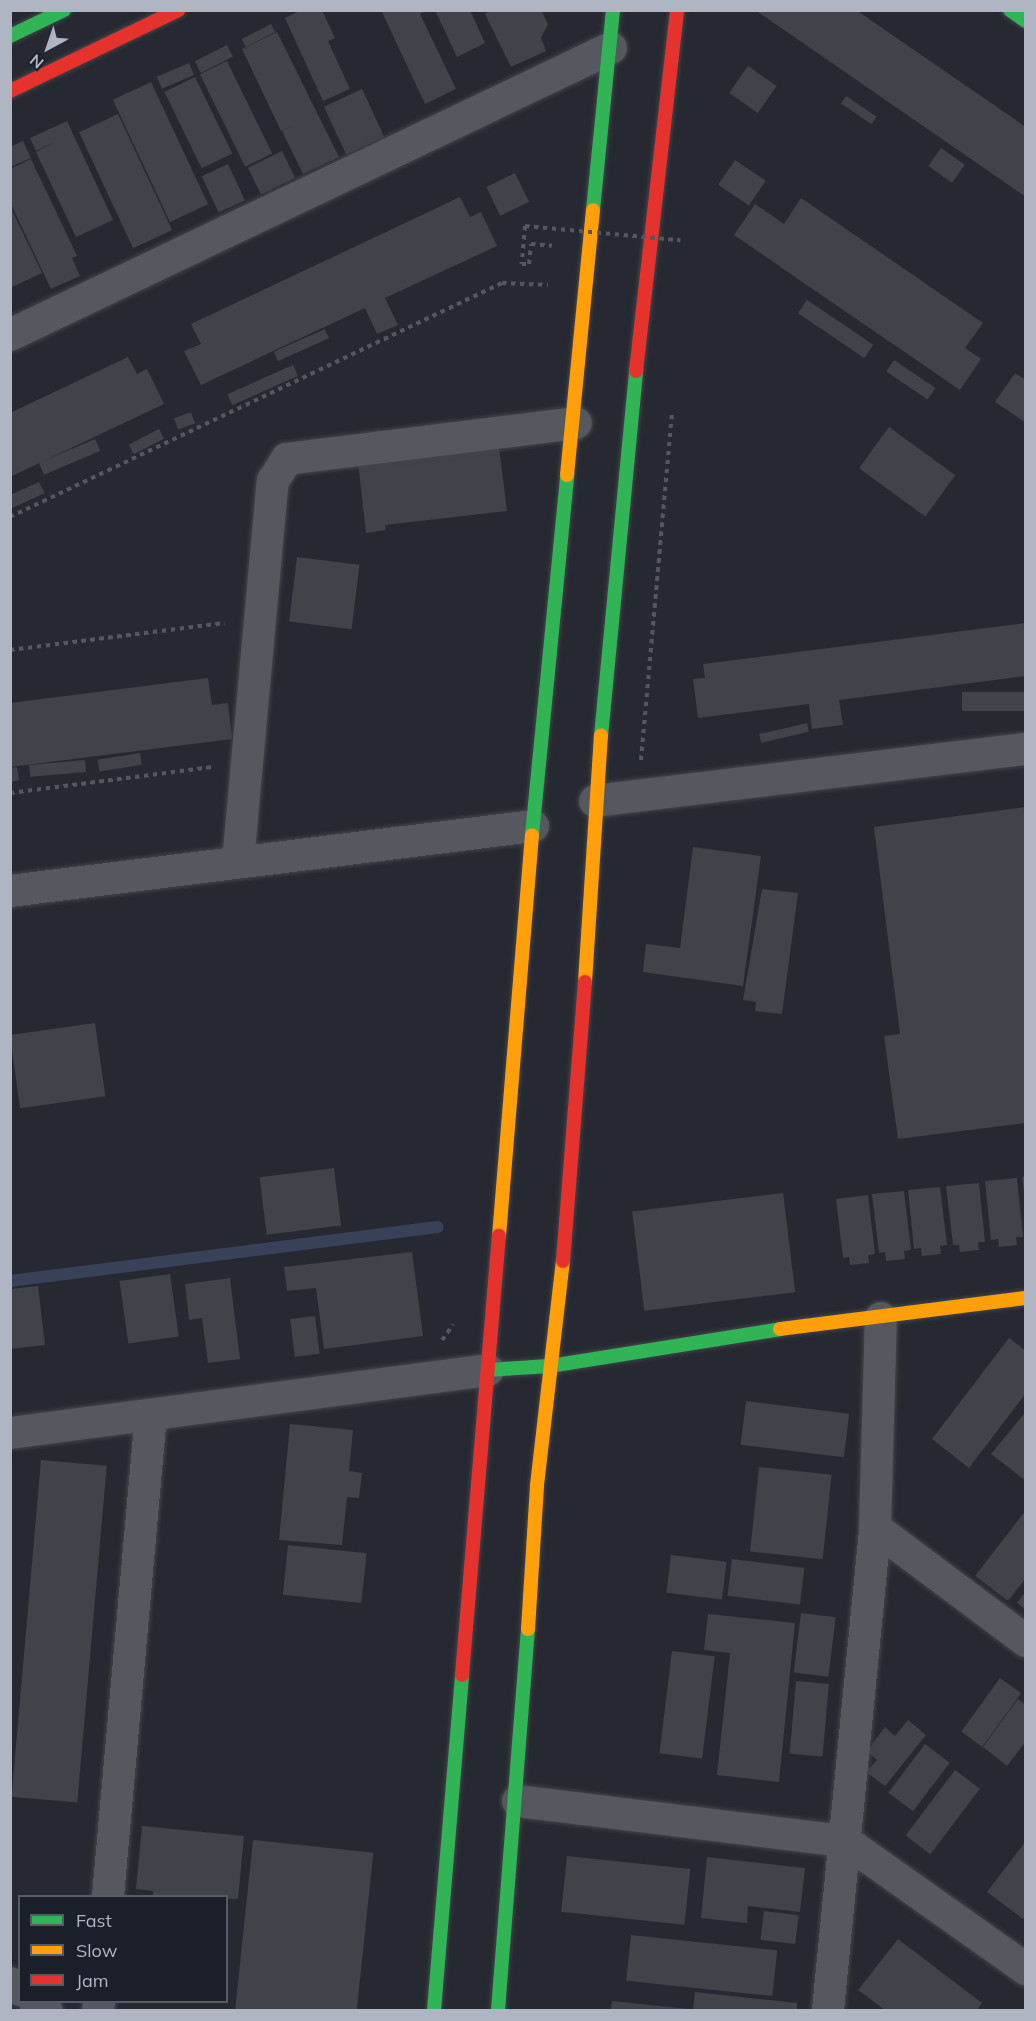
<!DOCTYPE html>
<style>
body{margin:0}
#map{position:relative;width:1036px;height:2021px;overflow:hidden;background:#262931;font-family:Mulish,sans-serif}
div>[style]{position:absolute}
.stream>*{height:12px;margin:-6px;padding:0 6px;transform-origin:6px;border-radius:6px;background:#374259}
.building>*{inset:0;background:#404349;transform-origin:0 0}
.path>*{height:4px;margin-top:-2px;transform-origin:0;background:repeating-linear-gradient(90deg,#54575d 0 4.5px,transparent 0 9px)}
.roads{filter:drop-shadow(0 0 2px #42444a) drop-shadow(0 0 2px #42444a)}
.street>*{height:32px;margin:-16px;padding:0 16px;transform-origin:16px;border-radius:16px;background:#56585f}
.fast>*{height:14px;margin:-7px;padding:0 7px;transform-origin:7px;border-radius:7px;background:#30b455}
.slow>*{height:14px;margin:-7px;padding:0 7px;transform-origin:7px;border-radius:7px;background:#ff9f0a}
.jam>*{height:14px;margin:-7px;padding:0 7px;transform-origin:7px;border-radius:7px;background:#e5322d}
.path-bridge>*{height:4px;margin-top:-2px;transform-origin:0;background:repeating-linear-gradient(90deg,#54575d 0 4.5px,transparent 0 9px)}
span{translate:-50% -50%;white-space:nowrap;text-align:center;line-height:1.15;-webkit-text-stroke:6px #1a1f2a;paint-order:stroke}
.frame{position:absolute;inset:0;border:12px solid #afb5c2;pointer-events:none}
.legend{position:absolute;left:18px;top:1895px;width:210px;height:108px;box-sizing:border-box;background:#1a1f2a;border:2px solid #565b67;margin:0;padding:8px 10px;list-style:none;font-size:18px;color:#afb5c2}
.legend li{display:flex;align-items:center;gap:12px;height:30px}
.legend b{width:30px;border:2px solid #565b67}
.north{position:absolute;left:18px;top:18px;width:60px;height:60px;-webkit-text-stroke:4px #1a1f2a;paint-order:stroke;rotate:220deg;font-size:16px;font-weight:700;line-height:24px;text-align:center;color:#afb5c2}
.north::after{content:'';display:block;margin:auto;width:21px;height:27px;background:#afb5c2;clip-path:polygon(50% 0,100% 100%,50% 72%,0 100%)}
</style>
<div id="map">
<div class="stream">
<i style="left:10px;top:1281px;width:431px;rotate:-7.2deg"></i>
</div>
<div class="building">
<i style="clip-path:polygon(301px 10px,322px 10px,335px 38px,328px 41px,350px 89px,323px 101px,285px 18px)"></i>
<i style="clip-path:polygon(381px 10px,428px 10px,420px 14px,456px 89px,425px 104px)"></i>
<i style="clip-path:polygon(435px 10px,470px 10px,485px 43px,457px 57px)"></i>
<i style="clip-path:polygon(492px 10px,541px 10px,548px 24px,541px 38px,546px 51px,511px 67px,485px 14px)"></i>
<i style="clip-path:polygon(755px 10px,856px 10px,1026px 127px,1026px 197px)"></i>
<i style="left:271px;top:24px;width:9px;height:33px;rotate:63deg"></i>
<i style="clip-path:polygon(277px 32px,339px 157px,303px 174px,282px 131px,297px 124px,281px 131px,242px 49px)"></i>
<i style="left:227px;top:45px;width:13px;height:36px;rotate:63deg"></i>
<i style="left:227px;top:61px;width:103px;height:30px;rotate:64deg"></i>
<i style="left:189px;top:63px;width:13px;height:35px;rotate:67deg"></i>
<i style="left:748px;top:66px;width:35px;height:33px;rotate:35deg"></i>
<i style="left:195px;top:77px;width:85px;height:34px;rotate:64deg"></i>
<i style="left:151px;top:82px;width:135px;height:42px;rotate:65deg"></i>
<i style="left:362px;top:89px;width:53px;height:42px;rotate:65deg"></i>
<i style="left:846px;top:96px;width:37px;height:9px;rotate:34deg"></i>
<i style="left:118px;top:114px;width:128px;height:43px;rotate:65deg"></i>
<i style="clip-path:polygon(67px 121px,113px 220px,76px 237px,36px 152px,55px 142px,36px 151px,30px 138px)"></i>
<i style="clip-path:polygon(23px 141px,31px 158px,10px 167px,10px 147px)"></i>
<i style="left:941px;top:148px;width:29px;height:22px;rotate:35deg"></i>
<i style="left:282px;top:151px;width:30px;height:38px;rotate:64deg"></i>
<i style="clip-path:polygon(31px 159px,77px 256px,72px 258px,80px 276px,51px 289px,10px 202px,10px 169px)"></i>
<i style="left:735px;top:160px;width:37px;height:30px;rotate:34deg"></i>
<i style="left:228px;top:164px;width:40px;height:29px;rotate:65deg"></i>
<i style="left:515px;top:173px;width:32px;height:32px;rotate:64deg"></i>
<i style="clip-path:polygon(460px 197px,470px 217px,481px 212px,497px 246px,385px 298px,398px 325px,377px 334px,365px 308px,201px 385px,184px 351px,201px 344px,191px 324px)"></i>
<i style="clip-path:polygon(801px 198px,983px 323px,965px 348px,981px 359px,960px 390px,734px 235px,755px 204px,784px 224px)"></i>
<i style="clip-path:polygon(10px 206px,42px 273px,10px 288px)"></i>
<i style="left:807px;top:300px;width:80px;height:16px;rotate:34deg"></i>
<i style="left:325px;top:329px;width:10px;height:56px;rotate:66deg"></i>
<i style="clip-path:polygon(128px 357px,137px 374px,147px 369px,164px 404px,10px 477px,10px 413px)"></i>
<i style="left:894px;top:360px;width:50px;height:14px;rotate:34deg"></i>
<i style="left:293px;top:365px;width:12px;height:72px;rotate:66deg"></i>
<i style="clip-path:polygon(1015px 373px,1026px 380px,1026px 423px,995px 402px)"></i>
<i style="left:191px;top:412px;width:12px;height:18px;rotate:70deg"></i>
<i style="left:889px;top:427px;width:82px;height:51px;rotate:36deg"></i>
<i style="left:159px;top:429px;width:11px;height:34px;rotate:63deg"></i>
<i style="left:95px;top:439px;width:13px;height:61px;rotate:67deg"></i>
<i style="clip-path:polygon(499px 447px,507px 511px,385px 525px,386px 530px,366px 533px,358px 462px)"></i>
<i style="clip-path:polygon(39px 482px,45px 493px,10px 509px,10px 495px)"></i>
<i style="left:297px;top:557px;width:63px;height:65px;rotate:7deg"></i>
<i style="clip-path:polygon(1026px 623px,1026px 676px,839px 700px,843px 725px,812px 729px,809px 704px,698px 718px,693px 679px,705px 678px,703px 664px)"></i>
<i style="clip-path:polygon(208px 678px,212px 705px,228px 703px,232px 739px,10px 767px,10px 703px)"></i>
<i style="left:1026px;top:692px;width:19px;height:64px;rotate:90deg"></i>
<i style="left:807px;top:723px;width:9px;height:49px;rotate:77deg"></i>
<i style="left:140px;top:753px;width:12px;height:43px;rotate:81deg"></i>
<i style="left:85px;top:760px;width:12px;height:56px;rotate:85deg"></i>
<i style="clip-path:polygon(17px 767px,19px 780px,10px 782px,10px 768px)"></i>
<i style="clip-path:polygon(1026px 807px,1026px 1123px,898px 1139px,884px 1036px,900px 1034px,874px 827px)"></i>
<i style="clip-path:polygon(693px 847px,761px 856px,743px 986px,643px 972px,646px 944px,680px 948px)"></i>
<i style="clip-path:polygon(762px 889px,798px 893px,782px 1014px,755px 1011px,756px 1002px,743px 1000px)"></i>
<i style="left:95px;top:1023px;width:74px;height:86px;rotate:82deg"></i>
<i style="left:334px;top:1168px;width:58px;height:75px;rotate:83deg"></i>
<i style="clip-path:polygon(1026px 1176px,1026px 1192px,1024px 1192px,1022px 1177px)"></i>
<i style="clip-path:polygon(1017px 1178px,1023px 1237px,1016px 1237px,1017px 1245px,999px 1247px,998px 1239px,991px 1240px,985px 1181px)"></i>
<i style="clip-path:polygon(979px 1183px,985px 1242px,978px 1242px,979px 1250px,960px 1252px,959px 1245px,953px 1245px,946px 1186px)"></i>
<i style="clip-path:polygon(940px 1187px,947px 1245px,940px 1246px,941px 1254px,922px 1256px,921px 1248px,914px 1249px,908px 1190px)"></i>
<i style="clip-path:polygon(904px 1191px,911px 1250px,904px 1251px,905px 1259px,886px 1261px,885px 1252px,879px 1253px,872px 1194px)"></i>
<i style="left:783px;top:1193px;width:100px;height:152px;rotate:83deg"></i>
<i style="clip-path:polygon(868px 1195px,875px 1254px,868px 1255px,869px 1263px,850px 1265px,849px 1257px,843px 1258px,836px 1199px)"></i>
<i style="clip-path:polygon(412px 1252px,423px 1336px,324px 1349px,316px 1288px,287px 1291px,284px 1267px)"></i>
<i style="left:170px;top:1274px;width:63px;height:51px;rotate:82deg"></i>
<i style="clip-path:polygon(230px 1278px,240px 1359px,208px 1363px,202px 1318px,189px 1320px,185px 1284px)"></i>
<i style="clip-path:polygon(38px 1286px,45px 1345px,10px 1349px,10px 1289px)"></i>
<i style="left:315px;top:1316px;width:38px;height:25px;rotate:83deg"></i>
<i style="clip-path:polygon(1009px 1338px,1026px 1351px,1026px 1393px,969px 1468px,932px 1439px)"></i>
<i style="left:746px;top:1401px;width:104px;height:44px;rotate:7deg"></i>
<i style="clip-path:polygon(1024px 1414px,1026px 1415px,1026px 1481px,991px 1454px)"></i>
<i style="clip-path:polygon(290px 1424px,353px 1430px,349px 1471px,362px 1473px,359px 1498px,347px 1497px,342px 1545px,279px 1540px)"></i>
<i style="left:41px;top:1460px;width:66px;height:338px;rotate:5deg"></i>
<i style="left:759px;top:1467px;width:73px;height:85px;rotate:6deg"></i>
<i style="clip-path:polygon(1026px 1510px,1026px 1578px,1008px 1601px,975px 1576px)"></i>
<i style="left:288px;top:1545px;width:79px;height:50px;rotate:6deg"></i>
<i style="left:671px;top:1555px;width:56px;height:38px;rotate:7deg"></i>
<i style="left:732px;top:1559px;width:73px;height:37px;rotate:7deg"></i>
<i style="clip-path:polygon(1026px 1591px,1026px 1610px,1017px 1603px)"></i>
<i style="left:801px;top:1613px;width:35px;height:60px;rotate:7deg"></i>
<i style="clip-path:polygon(708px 1614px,795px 1623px,779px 1782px,717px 1775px,730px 1653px,704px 1650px)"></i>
<i style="left:672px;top:1651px;width:43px;height:103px;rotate:7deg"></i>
<i style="left:1000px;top:1678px;width:26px;height:66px;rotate:36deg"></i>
<i style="left:796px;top:1681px;width:33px;height:73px;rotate:5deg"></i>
<i style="clip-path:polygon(1018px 1699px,1026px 1705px,1026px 1741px,1007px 1766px,983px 1747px)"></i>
<i style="clip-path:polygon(908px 1720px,926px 1735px,885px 1786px,866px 1772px,877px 1760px,867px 1751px,885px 1727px,895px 1736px)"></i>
<i style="left:925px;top:1744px;width:31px;height:61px;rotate:37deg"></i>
<i style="left:955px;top:1770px;width:31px;height:82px;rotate:37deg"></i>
<i style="clip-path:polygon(142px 1826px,244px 1836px,238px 1899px,153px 1896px,153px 1891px,136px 1889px)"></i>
<i style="left:253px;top:1840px;width:121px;height:171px;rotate:6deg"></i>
<i style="clip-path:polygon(1026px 1841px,1026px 1916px,1023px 1919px,987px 1892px)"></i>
<i style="left:567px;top:1856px;width:124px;height:56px;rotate:6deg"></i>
<i style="clip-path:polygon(707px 1857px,805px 1868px,800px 1912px,748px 1906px,747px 1923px,701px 1918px)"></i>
<i style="left:764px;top:1911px;width:35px;height:29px;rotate:7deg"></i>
<i style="left:631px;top:1935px;width:147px;height:46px;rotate:6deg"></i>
<i style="clip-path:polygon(898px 1939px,982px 2003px,977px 2010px,885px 2010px,858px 1990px)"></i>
<i style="clip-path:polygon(695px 1992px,797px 2003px,797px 2010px,693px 2010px)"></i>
<i style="clip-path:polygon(612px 2001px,689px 2009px,689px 2010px,611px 2010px)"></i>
</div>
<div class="path">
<i style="left:525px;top:226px;width:38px;rotate:95deg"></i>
<i style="left:522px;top:264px;width:7px"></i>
<i style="left:529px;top:264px;width:20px;rotate:-84deg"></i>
<i style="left:531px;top:244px;width:21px;rotate:5deg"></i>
<i style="left:10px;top:517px;width:545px;rotate:-25.44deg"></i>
<i style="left:502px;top:283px;width:46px;rotate:2.5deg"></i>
<i style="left:10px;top:650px;width:216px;rotate:-7.2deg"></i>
<i style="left:641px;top:760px;width:350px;rotate:-84.9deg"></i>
<i style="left:10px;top:793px;width:204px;rotate:-7.3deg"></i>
<i style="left:442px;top:1340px;width:19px;rotate:-54deg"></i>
</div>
<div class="roads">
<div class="street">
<i style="left:10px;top:335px;width:666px;rotate:-25.53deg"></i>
<i style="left:595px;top:801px;width:434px;rotate:-6.9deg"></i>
<i style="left:238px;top:862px;width:383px;rotate:-84.8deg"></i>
<i style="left:273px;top:481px;width:26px;rotate:-58deg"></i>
<i style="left:287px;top:459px;width:291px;rotate:-7.1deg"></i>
<i style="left:10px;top:891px;width:527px;rotate:-7.08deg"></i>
<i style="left:10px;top:1433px;width:482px;rotate:-7.5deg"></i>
<i style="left:875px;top:1528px;width:189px;rotate:36.8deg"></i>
<i style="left:518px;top:1801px;width:329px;rotate:7deg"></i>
<i style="left:845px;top:1841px;width:222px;rotate:35.3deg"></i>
<i style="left:108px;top:1896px;width:481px;rotate:-84.9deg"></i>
<i style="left:10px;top:1983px;width:12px;rotate:35deg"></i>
<i style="left:35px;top:2002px;width:14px;rotate:36deg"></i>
<i style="left:98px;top:2010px;width:8px;rotate:-83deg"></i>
<i style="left:828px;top:2010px;width:484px;rotate:-84.4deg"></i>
<i style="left:875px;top:1528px;width:210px;rotate:-88.4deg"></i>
</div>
<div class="fast">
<i style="left:1010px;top:10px;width:19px;rotate:35deg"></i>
<i style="left:10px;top:36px;width:60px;rotate:-25.7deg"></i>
<i style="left:593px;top:210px;width:201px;rotate:-84.3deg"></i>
<i style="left:601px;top:736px;width:367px;rotate:-84.5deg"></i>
<i style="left:532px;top:835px;width:362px;rotate:-84.4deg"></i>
<i style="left:488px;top:1370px;width:62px;rotate:-3.7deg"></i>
<i style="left:550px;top:1366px;width:233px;rotate:-9.1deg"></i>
<i style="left:434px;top:2010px;width:336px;rotate:-85.2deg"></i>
<i style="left:498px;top:2010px;width:382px;rotate:-85.5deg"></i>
</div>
<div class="slow">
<i style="left:567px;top:475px;width:266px;rotate:-84.4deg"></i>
<i style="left:585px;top:982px;width:247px;rotate:-86.3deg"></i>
<i style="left:499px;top:1236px;width:402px;rotate:-85.3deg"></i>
<i style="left:780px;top:1329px;width:248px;rotate:-7.2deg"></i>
<i style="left:528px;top:1629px;width:144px;rotate:-86.4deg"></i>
<i style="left:537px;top:1485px;width:226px;rotate:-83.4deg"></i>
</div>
<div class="jam">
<i style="left:10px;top:91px;width:187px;rotate:-25.7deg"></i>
<i style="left:636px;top:371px;width:363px;rotate:-83.5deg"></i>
<i style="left:563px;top:1261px;width:280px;rotate:-85.5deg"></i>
<i style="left:462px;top:1675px;width:441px;rotate:-85.2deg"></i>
</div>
</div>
<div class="path-bridge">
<i style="left:525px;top:226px;width:156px;rotate:5.2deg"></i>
</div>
<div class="frame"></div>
<ul class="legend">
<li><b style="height:8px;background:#30b455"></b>Fast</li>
<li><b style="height:8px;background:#ff9f0a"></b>Slow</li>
<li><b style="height:8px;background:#e5322d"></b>Jam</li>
</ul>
<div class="north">N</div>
</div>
